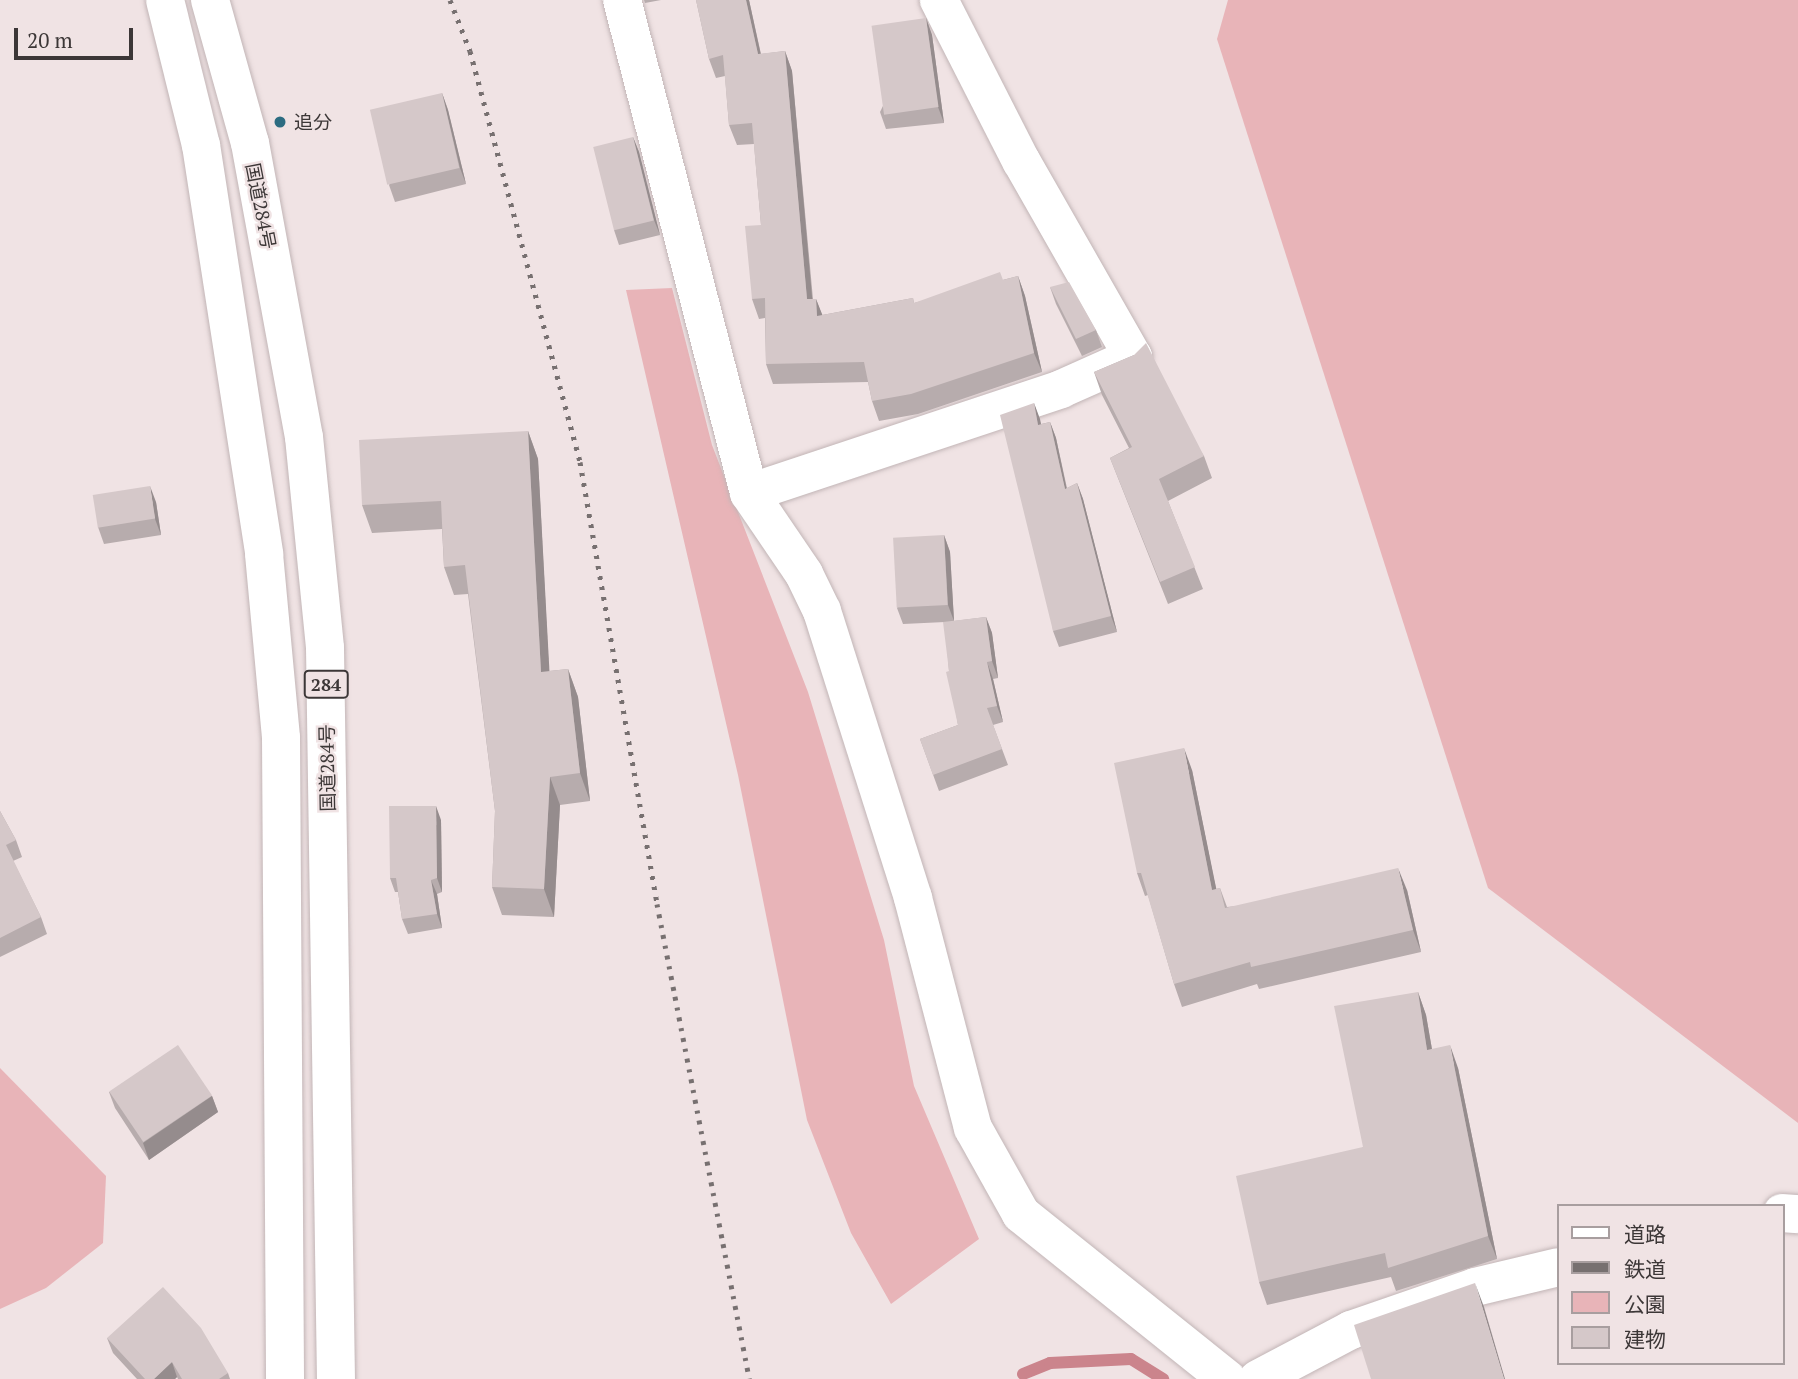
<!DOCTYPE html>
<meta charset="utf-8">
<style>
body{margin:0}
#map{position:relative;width:1798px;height:1379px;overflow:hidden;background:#f0e3e4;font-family:"PT Serif","Noto Sans JP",serif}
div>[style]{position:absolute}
.green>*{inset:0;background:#e8b4b8}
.stream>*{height:12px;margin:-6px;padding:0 6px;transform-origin:6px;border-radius:6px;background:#cb848c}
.roads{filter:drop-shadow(0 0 2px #c2b5b6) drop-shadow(0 0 2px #c2b5b6)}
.minor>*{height:38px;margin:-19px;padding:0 19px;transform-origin:19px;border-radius:19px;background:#fff}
.trunk>*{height:38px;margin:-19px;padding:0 19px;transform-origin:19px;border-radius:19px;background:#fff}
.rail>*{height:5px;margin-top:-2.5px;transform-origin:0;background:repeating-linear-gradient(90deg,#777070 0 3.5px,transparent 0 10.5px)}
.wall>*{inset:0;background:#b7acad}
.shaded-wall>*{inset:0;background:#958c8d}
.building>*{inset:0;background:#d5c8c9;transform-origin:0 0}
.dots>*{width:19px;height:19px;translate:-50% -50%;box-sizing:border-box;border:4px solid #f0e3e4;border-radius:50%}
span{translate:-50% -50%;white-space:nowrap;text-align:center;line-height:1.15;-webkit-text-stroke:5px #f0e3e4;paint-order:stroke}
.shield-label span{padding:2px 5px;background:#f0e3e4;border:2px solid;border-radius:5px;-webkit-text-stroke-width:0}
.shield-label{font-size:18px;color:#3c3737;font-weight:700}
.poi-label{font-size:19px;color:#3c3737}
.left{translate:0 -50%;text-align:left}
.street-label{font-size:19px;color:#3c3737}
.legend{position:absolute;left:1557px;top:1204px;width:228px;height:161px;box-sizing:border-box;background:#f0e3e4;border:2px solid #a89e9f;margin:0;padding:9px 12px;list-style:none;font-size:21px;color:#3c3737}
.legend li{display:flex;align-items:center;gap:14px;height:35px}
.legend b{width:35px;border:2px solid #a89e9f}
.scale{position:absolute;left:14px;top:28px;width:119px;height:32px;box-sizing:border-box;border:4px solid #3c3737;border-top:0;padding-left:9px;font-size:21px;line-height:24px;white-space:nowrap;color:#3c3737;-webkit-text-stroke:5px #f0e3e4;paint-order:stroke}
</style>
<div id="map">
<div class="green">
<i style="clip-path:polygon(1228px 0,1798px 0,1798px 1123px,1488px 888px,1217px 39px)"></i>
<i style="clip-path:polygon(672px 288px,712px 445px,808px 692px,884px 940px,914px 1086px,979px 1239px,891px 1304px,851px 1233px,807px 1120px,738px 775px,626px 290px)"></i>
<i style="clip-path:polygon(0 1068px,106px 1176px,103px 1243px,46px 1288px,0 1309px)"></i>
</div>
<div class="stream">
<i style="left:1023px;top:1374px;width:29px;rotate:-22deg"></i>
<i style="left:1050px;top:1363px;width:81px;rotate:-2.8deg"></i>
<i style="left:1131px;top:1359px;width:38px;rotate:32deg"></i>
</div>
<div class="roads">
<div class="minor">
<i style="left:622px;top:0;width:509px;rotate:75.55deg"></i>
<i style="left:749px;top:493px;width:98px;rotate:55.8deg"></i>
<i style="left:804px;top:574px;width:41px;rotate:64.1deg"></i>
<i style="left:822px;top:611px;width:301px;rotate:72.4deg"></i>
<i style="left:913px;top:898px;width:238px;rotate:75.4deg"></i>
<i style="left:973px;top:1128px;width:98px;rotate:60.8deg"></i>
<i style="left:1021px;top:1214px;width:264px;rotate:38.7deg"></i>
<i style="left:749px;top:493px;width:329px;rotate:-18.4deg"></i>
<i style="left:1061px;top:389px;width:79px;rotate:-24deg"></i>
<i style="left:1133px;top:357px;width:226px;rotate:-119.7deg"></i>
<i style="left:1021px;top:161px;width:181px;rotate:-117deg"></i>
<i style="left:1782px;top:1213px;width:16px;rotate:4deg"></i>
<i style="left:1258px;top:1379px;width:105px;rotate:-27.8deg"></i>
<i style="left:1351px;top:1330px;width:131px;rotate:-19.1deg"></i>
<i style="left:1475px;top:1287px;width:85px;rotate:-13.5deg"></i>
</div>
<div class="trunk">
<i style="left:165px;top:0;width:149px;rotate:76.1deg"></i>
<i style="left:201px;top:145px;width:414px;rotate:81.2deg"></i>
<i style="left:264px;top:554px;width:185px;rotate:84.7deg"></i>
<i style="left:281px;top:738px;width:641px;rotate:89.64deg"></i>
<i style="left:210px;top:0;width:148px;rotate:74.4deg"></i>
<i style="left:250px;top:143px;width:299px;rotate:79.6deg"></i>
<i style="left:304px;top:437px;width:212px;rotate:84.3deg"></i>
<i style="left:325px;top:648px;width:731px;rotate:89.14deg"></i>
</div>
</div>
<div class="rail">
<i style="left:450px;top:0;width:55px;rotate:68.6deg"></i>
<i style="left:470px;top:51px;width:425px;rotate:75deg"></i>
<i style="left:580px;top:462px;width:449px;rotate:80.1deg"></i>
<i style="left:657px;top:904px;width:484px;rotate:79deg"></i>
</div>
<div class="wall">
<i style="clip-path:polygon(644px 0,661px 0,645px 3px)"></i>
<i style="clip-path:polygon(696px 0,749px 0,761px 54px,785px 51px,792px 71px,813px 299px,816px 299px,822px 315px,913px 298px,914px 303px,1018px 276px,1025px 296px,1042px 372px,918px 414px,879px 421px,872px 401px,868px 382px,773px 384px,766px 364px,765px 318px,759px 319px,752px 299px,761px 225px,754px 144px,737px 145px,729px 125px,725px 76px,716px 78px,709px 59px)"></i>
<i style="clip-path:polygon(926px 18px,932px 35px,944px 123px,886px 129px,880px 112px)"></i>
<i style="clip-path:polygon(442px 93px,448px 110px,466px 184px,395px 202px,389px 185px)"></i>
<i style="clip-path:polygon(633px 137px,639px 152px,660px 235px,619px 245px,614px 230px)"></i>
<i style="clip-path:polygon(1050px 287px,1096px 330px,1102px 347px,1082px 356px,1056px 304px)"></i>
<i style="clip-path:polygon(1134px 355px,1204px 456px,1212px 478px,1168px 501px,1203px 589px,1168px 604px,1110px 458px,1129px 448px,1102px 395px,1094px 372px)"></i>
<i style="clip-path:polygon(1034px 403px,1041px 424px,1050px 422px,1056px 438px,1067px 488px,1077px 483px,1083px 499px,1117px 632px,1059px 647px,1053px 631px)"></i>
<i style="clip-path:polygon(528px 431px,538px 459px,549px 671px,568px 669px,578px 697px,590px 801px,560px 805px,554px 917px,502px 915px,492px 887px,495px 811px,468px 594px,454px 595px,444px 567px,442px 529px,372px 533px,362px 505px)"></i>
<i style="clip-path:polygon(156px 502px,161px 535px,104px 544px,98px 527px)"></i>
<i style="clip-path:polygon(944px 535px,950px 552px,954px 621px,986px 617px,992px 633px,998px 678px,993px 679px,1003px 722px,993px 725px,1008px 765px,939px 791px,920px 739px,958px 725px,949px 671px,945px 622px,903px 624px,897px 608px)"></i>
<i style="clip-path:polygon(1192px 770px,1216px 889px,1220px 888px,1227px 907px,1407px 890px,1421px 952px,1259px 989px,1257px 984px,1182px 1007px,1174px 984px,1148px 895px,1145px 896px,1137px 873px)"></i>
<i style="clip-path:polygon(0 811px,16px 840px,22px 857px,13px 861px,41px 917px,47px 934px,0 957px)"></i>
<i style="clip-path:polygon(441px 820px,442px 892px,437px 894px,442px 928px,408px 934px,402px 919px,398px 892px,395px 892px,390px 878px)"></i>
<i style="clip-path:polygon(1418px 992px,1426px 1015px,1432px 1049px,1458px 1068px,1497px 1259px,1396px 1291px,1391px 1277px,1267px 1305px,1259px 1282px,1363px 1147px)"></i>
<i style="clip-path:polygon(109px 1092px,212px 1096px,218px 1112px,149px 1160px,115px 1108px)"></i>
<i style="clip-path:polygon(107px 1338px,228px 1373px,230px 1379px,178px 1379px,177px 1377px,175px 1379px,137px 1379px,113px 1353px)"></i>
</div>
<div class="shaded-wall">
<i style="clip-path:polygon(746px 0,749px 0,765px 74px,758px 54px)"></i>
<i style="clip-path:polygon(926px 18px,932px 35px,944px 123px,938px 107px)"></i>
<i style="clip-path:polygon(785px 51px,792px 71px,814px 319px,807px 299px)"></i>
<i style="clip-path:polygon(442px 93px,448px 110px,466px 184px,460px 168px)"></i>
<i style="clip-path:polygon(633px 137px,639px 152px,660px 235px,654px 220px)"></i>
<i style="clip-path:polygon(1018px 276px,1025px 296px,1042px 372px,1034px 353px)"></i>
<i style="clip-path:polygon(816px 299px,824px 319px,817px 316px)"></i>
<i style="clip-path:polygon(1034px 403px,1040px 419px,1044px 441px,1038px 425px)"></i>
<i style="clip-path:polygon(1050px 422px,1056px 438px,1070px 505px,1065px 489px)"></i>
<i style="clip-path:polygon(528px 431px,538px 459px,551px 700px,541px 672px)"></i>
<i style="clip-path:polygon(1077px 483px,1083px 499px,1117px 632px,1111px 616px)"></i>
<i style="clip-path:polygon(150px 486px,156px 502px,161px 535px,155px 519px)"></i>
<i style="clip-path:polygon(944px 535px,950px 552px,954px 621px,948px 605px)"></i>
<i style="clip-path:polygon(986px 617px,992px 633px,998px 678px,992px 661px)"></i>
<i style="clip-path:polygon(987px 662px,993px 679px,1003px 722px,997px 706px)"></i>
<i style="clip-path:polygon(568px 669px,578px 697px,590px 801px,580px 773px)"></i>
<i style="clip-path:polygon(1184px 748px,1192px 770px,1221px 912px,1212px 890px)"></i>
<i style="clip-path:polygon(550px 777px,560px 805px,554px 917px,544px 889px)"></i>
<i style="clip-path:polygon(436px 806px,441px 820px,442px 892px,437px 878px)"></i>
<i style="clip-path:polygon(1398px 868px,1407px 890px,1421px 952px,1413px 930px)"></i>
<i style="clip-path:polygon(431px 880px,437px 894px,442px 928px,437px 914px)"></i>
<i style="clip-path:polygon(1418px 992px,1426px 1015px,1436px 1073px,1427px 1050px)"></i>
<i style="clip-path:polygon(1450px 1045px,1458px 1068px,1497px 1259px,1488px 1236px)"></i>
<i style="clip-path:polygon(212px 1096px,218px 1112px,149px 1160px,143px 1143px)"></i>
<i style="clip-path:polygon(1475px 1283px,1484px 1307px,1505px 1379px,1504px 1379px)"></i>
<i style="clip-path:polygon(172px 1362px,177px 1377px,175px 1379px,154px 1379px)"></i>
</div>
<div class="building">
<i style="clip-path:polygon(696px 0,746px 0,758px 54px,785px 51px,807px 299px,816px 299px,817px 316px,913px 298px,914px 303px,1000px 272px,1003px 280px,1018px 276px,1034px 353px,911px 394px,872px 401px,864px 362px,766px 364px,765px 298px,752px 299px,745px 226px,761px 225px,752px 123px,729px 125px,723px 55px,709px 59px)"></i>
<i style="left:926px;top:18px;width:90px;height:55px;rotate:82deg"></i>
<i style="left:442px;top:93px;width:77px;height:74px;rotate:77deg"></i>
<i style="left:633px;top:137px;width:86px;height:41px;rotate:76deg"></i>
<i style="clip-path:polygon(1069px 282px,1096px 330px,1076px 339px,1050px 287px)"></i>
<i style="clip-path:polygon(1146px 343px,1204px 456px,1159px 479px,1195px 567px,1160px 582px,1110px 458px,1132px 447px,1094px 372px,1134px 355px)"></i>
<i style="clip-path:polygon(1034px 403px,1038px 425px,1050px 422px,1065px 489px,1077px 483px,1111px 616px,1053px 631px,1000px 415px)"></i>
<i style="clip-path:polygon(528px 431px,541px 672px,568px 669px,580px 773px,550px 777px,544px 889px,492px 887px,495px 811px,465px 565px,444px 567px,441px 501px,362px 505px,359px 440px)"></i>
<i style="left:150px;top:486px;width:33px;height:58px;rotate:81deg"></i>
<i style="left:944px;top:535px;width:70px;height:51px;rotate:87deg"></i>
<i style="clip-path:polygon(986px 617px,992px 661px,987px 662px,997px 706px,987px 708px,1002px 749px,933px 775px,920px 739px,958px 725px,946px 672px,949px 671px,943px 622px)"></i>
<i style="clip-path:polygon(1184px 748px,1212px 890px,1220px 888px,1225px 908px,1398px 868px,1413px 930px,1251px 967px,1250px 962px,1174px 984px,1141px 873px,1137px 873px,1114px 763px)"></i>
<i style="clip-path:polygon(389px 806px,436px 806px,437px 878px,431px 880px,437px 914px,402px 919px,396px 878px,390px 878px)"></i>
<i style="clip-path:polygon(0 811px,16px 840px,6px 845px,41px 917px,0 938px)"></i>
<i style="clip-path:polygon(1418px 992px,1427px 1050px,1450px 1045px,1488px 1236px,1388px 1268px,1385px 1253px,1259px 1282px,1236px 1176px,1363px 1147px,1334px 1006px)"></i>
<i style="left:178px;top:1045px;width:61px;height:83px;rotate:56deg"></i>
<i style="clip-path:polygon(1475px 1283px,1504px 1379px,1371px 1379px,1354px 1325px)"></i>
<i style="clip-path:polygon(163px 1287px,201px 1328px,228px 1373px,219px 1379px,182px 1379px,172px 1362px,154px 1379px,145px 1379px,107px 1338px)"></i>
</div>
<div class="dots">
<i style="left:280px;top:122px;background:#2c6c81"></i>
</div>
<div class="shield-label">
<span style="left:326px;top:684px">284</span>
</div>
<div class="poi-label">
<span class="left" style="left:294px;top:122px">追分</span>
</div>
<div class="street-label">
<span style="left:261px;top:206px;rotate:79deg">国道284号</span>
<span style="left:327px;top:768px;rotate:-91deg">国道284号</span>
</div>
<ul class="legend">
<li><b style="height:9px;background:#fff"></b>道路</li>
<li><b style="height:9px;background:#777070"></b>鉄道</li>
<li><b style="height:19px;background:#e8b4b8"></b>公園</li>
<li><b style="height:19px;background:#d5c8c9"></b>建物</li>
</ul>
<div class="scale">20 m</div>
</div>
